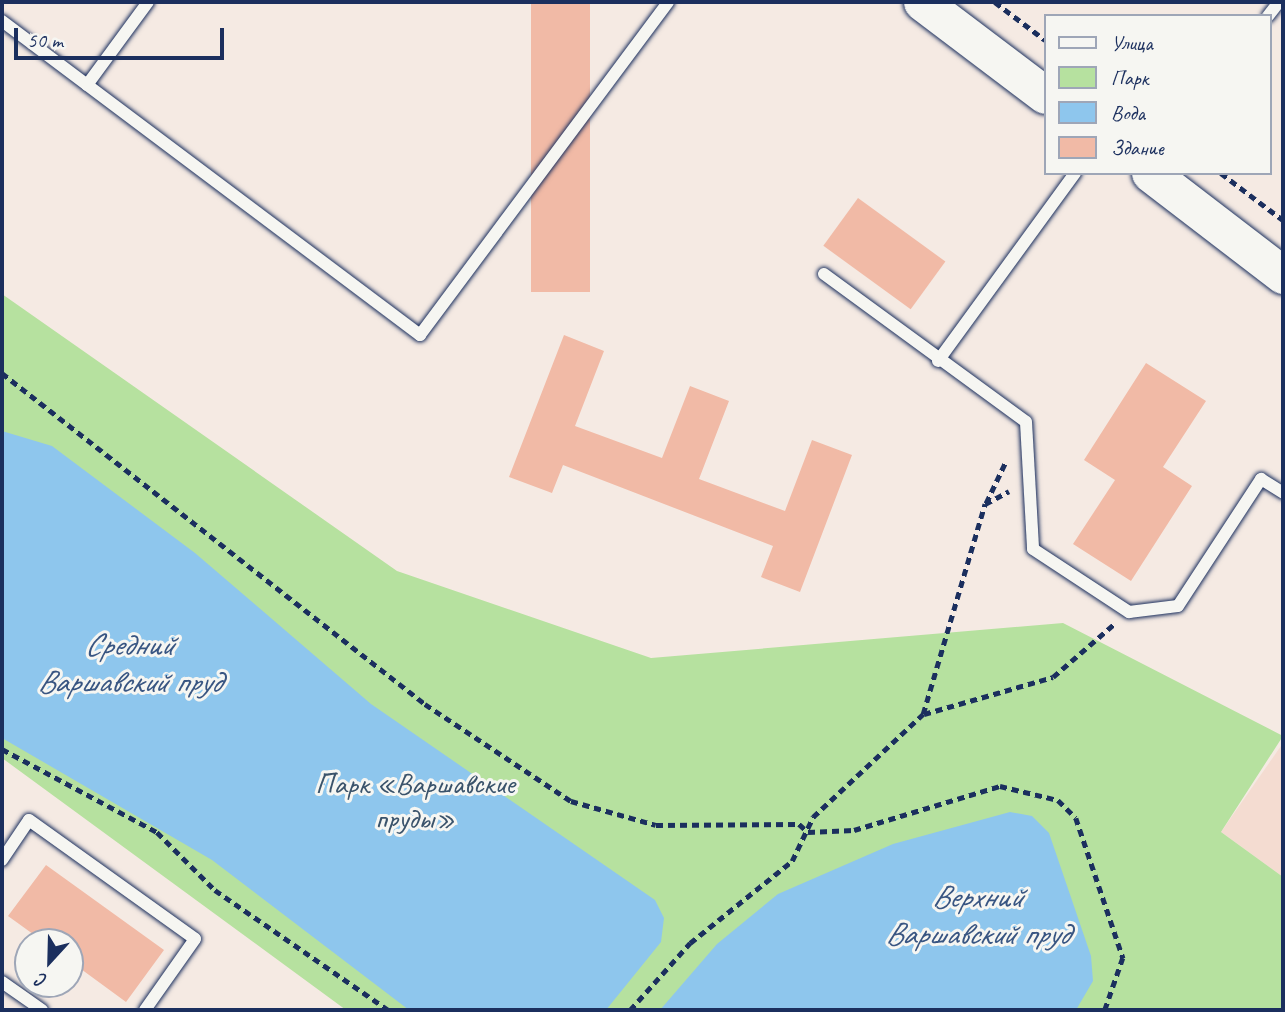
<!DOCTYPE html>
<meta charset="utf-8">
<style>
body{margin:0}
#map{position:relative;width:1285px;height:1012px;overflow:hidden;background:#f5eae3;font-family:Caveat,sans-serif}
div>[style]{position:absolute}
.built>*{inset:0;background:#f4dcd1}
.green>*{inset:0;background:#b6e19f}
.water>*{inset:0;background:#8ec6ed}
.building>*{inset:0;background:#f1baa6;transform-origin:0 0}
.path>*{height:4.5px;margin-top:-2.25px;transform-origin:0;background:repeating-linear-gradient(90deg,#1b2f5e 0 7px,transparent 0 12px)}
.roads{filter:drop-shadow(0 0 2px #1b2f5e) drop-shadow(0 0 2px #1b2f5e)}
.lane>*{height:12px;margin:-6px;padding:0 6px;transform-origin:6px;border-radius:6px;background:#f6f6f2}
.secondary>*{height:37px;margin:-18.5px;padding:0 18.5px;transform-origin:18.5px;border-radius:18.5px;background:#f6f6f2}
span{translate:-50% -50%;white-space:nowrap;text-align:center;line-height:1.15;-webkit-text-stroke:6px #f6f6f2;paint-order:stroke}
.park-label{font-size:30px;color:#3a536b}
.water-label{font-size:32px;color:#385582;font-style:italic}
.frame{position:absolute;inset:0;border:4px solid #1b2f5e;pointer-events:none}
.legend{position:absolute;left:1044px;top:14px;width:228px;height:161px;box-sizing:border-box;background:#f6f6f2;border:2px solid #9ea6b7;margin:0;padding:9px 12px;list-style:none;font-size:21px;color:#1b2f5e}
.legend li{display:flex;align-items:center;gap:14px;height:35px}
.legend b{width:35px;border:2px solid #9ea6b7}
.north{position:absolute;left:14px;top:928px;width:70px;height:70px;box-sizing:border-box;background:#f6f6f2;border:2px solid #9ea6b7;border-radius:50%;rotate:202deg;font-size:19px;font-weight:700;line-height:28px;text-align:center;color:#1b2f5e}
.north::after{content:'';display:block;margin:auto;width:24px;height:32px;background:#1b2f5e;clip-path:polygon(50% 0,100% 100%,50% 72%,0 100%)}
.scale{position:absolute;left:14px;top:28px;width:210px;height:32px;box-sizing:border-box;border:4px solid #1b2f5e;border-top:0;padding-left:9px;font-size:21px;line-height:24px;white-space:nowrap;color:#1b2f5e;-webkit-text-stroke:5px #f6f6f2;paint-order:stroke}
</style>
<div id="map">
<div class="built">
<i style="clip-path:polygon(1283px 743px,1283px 877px,1221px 832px)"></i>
</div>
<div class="green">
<i style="clip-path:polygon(2px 294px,397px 571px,651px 658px,1063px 623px,1283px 736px,1221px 832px,1283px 877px,1283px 1010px,346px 1010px,2px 758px)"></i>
</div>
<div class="water">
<i style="clip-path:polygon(2px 431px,52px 446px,195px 553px,371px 704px,655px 900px,664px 918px,661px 942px,606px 1010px,409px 1010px,212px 860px,2px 738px)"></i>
<i style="clip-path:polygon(1010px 812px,1032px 816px,1049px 833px,1091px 956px,1093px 981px,1076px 1010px,660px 1010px,717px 944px,778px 894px,893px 844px)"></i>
</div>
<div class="building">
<i style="left:531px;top:2px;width:59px;height:290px"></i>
<i style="left:858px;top:198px;width:108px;height:59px;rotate:36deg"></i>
<i style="clip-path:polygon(564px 335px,604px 351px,575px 426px,662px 458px,690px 386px,729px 401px,699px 479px,785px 511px,812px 440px,852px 455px,800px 592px,761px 577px,773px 546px,563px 465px,552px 493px,509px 477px)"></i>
<i style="clip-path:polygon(1146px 363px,1206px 401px,1163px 467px,1192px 486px,1131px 581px,1073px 544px,1115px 480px,1084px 460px)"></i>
<i style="clip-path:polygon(46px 865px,164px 950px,126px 1002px,70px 961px,70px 942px,44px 942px,8px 916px)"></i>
</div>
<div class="path">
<i style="left:995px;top:2px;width:63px;rotate:37.2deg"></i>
<i style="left:1221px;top:173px;width:78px;rotate:37.2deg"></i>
<i style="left:2px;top:373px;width:537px;rotate:38.04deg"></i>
<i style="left:425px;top:704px;width:175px;rotate:33.6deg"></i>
<i style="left:571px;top:801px;width:88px;rotate:15.8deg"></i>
<i style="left:656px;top:825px;width:143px;rotate:-0.4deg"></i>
<i style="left:799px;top:824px;width:12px;rotate:42deg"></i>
<i style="left:808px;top:832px;width:46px;rotate:-2.5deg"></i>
<i style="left:854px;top:830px;width:152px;rotate:-16.8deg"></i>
<i style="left:1000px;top:786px;width:60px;rotate:13.6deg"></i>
<i style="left:1058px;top:800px;width:25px;rotate:45deg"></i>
<i style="left:1076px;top:818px;width:148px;rotate:71.4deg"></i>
<i style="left:1123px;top:958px;width:55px;rotate:109.1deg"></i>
<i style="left:986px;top:503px;width:47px;rotate:-64.5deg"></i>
<i style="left:924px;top:714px;width:134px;rotate:-16deg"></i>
<i style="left:1053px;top:677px;width:81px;rotate:-41deg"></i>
<i style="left:2px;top:749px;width:176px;rotate:28.2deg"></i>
<i style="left:157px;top:832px;width:82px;rotate:45deg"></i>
<i style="left:215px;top:890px;width:211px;rotate:34.7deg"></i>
<i style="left:630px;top:1010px;width:90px;rotate:-48.2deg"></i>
<i style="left:690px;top:943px;width:131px;rotate:-38.8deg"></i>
<i style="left:792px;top:861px;width:49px;rotate:-64.5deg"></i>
<i style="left:813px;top:817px;width:151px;rotate:-43.1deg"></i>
<i style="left:923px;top:714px;width:219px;rotate:-73.6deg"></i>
<i style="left:985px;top:504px;width:27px;rotate:-28deg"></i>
</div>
<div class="roads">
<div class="lane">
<i style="left:1268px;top:16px;width:18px;rotate:-52deg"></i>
<i style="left:2px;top:21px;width:523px;rotate:36.91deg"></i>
<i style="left:420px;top:335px;width:415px;rotate:-53.3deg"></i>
<i style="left:87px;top:85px;width:103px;rotate:-53.7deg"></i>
<i style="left:824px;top:274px;width:250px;rotate:36.2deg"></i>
<i style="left:1026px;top:422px;width:127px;rotate:86.8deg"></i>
<i style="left:1033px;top:549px;width:115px;rotate:33.3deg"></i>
<i style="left:1129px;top:612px;width:49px;rotate:-7deg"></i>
<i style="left:1178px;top:606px;width:152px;rotate:-56.8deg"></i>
<i style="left:1261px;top:479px;width:26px;rotate:32deg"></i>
<i style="left:938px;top:361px;width:233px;rotate:-53.9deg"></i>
<i style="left:2px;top:860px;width:48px;rotate:-56deg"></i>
<i style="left:29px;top:820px;width:204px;rotate:35.6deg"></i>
<i style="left:195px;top:939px;width:87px;rotate:125.2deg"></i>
<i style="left:2px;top:982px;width:49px;rotate:35deg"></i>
</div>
<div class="secondary">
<i style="left:922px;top:2px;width:154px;rotate:37.1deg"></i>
<i style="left:1150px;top:173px;width:168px;rotate:37.5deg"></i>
</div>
</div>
<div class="park-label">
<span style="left:415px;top:800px">Парк «Варшавские<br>пруды»</span>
</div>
<div class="water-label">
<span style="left:129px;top:664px">Средний<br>Варшавский пруд</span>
<span style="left:977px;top:916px">Верхний<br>Варшавский пруд</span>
</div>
<div class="frame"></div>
<ul class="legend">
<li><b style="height:9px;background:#f6f6f2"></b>Улица</li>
<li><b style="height:19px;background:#b6e19f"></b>Парк</li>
<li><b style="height:19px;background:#8ec6ed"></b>Вода</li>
<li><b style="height:19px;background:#f1baa6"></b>Здание</li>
</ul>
<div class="north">С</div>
<div class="scale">50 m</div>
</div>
